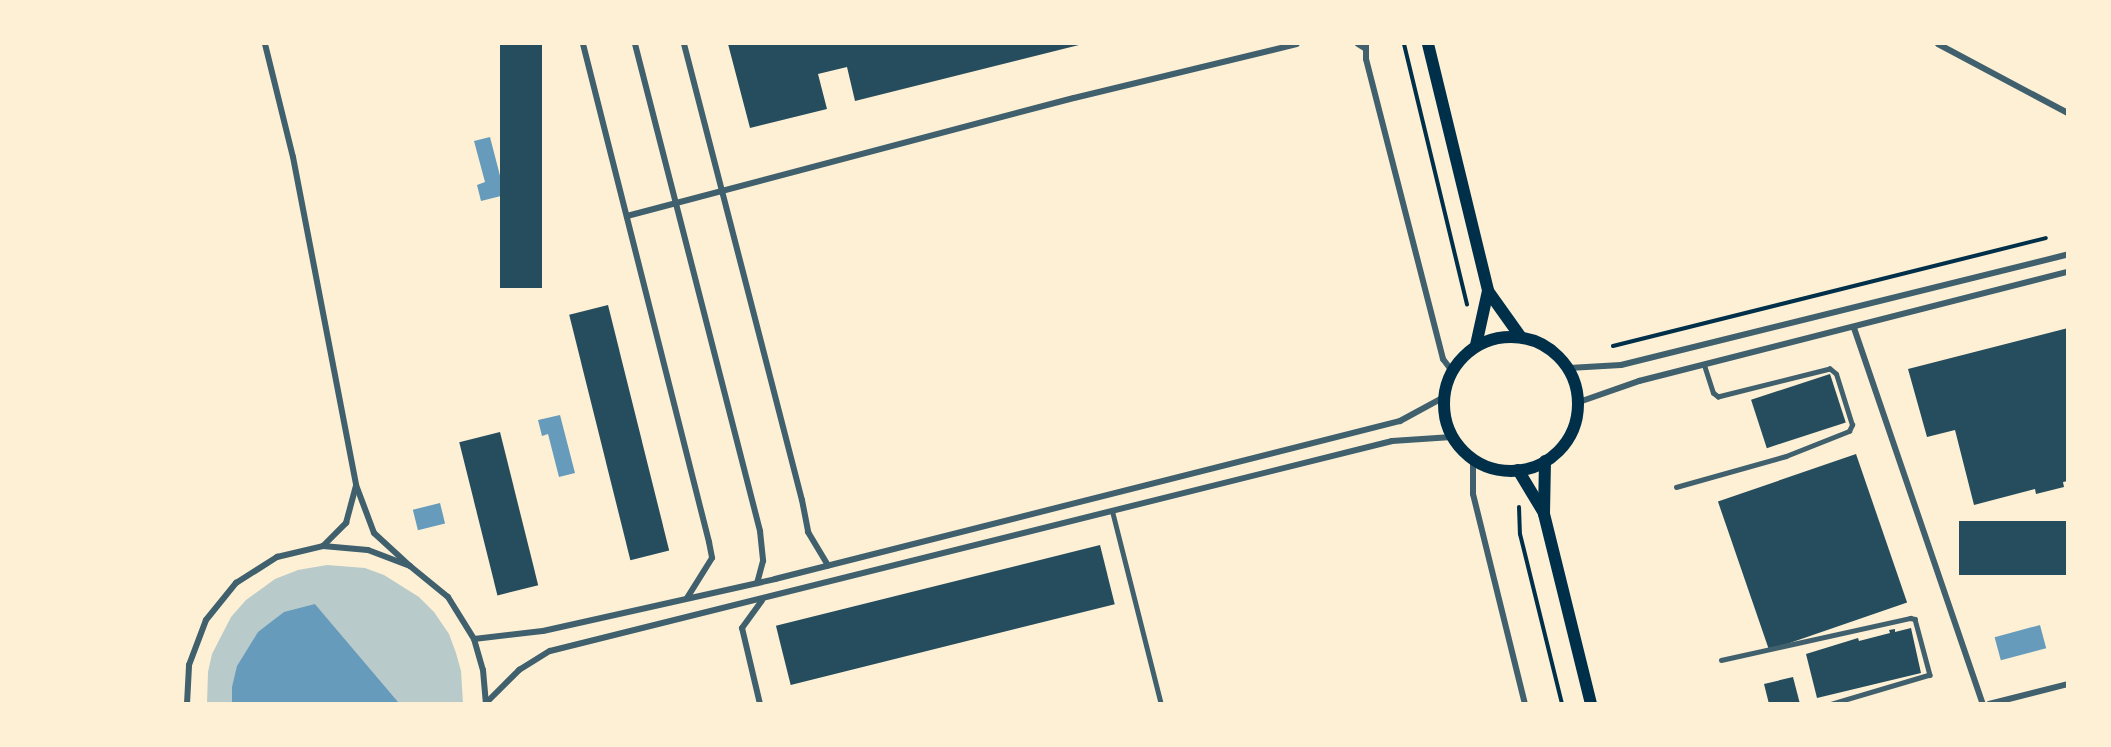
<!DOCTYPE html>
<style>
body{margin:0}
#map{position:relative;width:2111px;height:747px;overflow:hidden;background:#fdf0d5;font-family:Karla,sans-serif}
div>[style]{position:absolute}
.green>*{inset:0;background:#b9caca}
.water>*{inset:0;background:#669bbc;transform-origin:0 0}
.building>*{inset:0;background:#264d5e;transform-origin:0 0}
.path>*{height:4px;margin:-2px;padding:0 2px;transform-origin:2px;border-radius:2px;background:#003049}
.service>*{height:4.5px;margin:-2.25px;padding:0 2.25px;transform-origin:2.25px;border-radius:2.25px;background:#3f606c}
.pedestrian>*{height:5px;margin:-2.5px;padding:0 2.5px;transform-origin:2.5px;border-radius:2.5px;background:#3f606c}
.minor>*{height:6px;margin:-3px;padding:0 3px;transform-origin:3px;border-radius:3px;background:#3f606c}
.secondary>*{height:12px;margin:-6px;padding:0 6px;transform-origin:6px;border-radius:6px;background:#003049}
.secondary>.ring{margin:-6px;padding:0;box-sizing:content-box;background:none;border:12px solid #003049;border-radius:50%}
span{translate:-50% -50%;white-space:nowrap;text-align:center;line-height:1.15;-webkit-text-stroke:6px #fdf0d5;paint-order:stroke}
.frame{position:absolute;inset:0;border:45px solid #fdf0d5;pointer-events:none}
</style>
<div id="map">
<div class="green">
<i style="clip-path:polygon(327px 565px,365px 568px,384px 575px,419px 597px,434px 612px,449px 634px,456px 653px,461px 671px,463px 703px,399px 703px,315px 604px,232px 687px,232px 703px,207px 704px,208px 672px,212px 654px,231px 617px,246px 600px,275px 579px,298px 570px)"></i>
</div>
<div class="water">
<i style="clip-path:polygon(490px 137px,505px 195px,481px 201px,477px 185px,485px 182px,474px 141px)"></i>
<i style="clip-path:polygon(560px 415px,575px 473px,559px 477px,548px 434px,542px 436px,538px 420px)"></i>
<i style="left:440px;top:503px;width:21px;height:28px;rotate:76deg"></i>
<i style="clip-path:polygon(315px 604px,399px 703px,232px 703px,232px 687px,237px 666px,258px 632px,284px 612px)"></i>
<i style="left:2040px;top:625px;width:24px;height:47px;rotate:75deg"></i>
</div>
<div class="building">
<i style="left:500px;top:44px;width:42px;height:244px"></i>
<i style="clip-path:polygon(728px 44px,1083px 44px,855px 101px,847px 67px,818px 74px,827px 109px,750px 128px)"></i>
<i style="left:608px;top:305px;width:253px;height:40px;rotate:76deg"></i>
<i style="clip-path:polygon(2068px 328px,2068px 481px,2063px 482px,2064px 487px,2036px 494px,2035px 489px,1974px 505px,1955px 430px,1927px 437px,1908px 369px)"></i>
<i style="left:1830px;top:374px;width:51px;height:83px;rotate:72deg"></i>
<i style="left:500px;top:432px;width:158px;height:42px;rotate:76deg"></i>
<i style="left:1856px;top:454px;width:157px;height:146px;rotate:71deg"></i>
<i style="left:2068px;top:521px;width:54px;height:109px;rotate:90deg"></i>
<i style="left:1100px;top:545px;width:61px;height:334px;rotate:76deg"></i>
<i style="clip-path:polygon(1911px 628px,1921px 673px,1817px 698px,1806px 654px,1858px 638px,1859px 641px,1890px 633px,1889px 630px,1895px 629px,1895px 632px)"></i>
<i style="clip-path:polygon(1793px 677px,1800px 704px,1769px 704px,1764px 684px)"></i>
</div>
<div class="path">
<i style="left:1404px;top:44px;width:268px;rotate:76.4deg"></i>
<i style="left:1613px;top:346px;width:446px;rotate:-14deg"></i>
<i style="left:1519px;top:507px;width:27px;rotate:88deg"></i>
<i style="left:1520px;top:534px;width:175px;rotate:76.1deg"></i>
</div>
<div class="service">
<i style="left:1676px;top:487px;width:114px;rotate:-15.7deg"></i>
<i style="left:1786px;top:456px;width:68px;rotate:-21.6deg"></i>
<i style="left:1849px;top:431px;width:7px;rotate:-63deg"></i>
<i style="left:1852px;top:425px;width:53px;rotate:-107.4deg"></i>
<i style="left:1836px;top:374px;width:8px;rotate:-140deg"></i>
<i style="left:1830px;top:369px;width:115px;rotate:166deg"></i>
<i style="left:1718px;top:397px;width:6px;rotate:-141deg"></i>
<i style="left:1713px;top:393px;width:28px;rotate:-108deg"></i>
<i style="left:1721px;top:660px;width:194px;rotate:-12.5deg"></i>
<i style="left:1910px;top:618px;width:5px;rotate:11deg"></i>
<i style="left:1915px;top:619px;width:58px;rotate:75deg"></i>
<i style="left:1930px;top:675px;width:102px;rotate:163.5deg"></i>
</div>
<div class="pedestrian">
<i style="left:1112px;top:511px;width:199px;rotate:75.8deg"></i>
</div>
<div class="minor">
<i style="left:265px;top:44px;width:116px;rotate:76.1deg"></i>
<i style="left:293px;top:157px;width:334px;rotate:79.1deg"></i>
<i style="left:356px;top:485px;width:51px;rotate:69.4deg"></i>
<i style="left:374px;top:533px;width:49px;rotate:42.5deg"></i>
<i style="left:583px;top:44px;width:514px;rotate:75.8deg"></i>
<i style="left:709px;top:542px;width:16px;rotate:79deg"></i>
<i style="left:712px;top:558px;width:47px;rotate:122deg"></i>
<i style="left:635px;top:44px;width:503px;rotate:75.6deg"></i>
<i style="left:760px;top:531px;width:30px;rotate:84deg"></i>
<i style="left:763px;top:561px;width:23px;rotate:105deg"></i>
<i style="left:684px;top:44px;width:471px;rotate:75.5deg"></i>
<i style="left:802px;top:500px;width:33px;rotate:79deg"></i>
<i style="left:808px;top:532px;width:39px;rotate:59deg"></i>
<i style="left:1358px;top:44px;width:9px;rotate:32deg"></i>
<i style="left:1366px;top:44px;width:15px;rotate:90deg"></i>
<i style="left:1366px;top:59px;width:310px;rotate:75.6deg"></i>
<i style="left:1443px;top:359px;width:15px;rotate:53deg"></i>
<i style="left:1938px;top:44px;width:147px;rotate:28deg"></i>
<i style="left:627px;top:216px;width:462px;rotate:-14.8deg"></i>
<i style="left:1074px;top:98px;width:229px;rotate:-13.6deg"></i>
<i style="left:1854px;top:328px;width:398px;rotate:71.1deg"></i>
<i style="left:1569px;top:368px;width:52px;rotate:-3.3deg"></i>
<i style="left:1621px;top:365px;width:461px;rotate:-13.9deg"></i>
<i style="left:1579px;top:402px;width:64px;rotate:-19.3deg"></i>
<i style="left:1639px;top:381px;width:443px;rotate:-14.3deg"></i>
<i style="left:1473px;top:460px;width:34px;rotate:90deg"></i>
<i style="left:1473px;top:494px;width:216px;rotate:76.1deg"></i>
<i style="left:323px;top:546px;width:33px;rotate:-45deg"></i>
<i style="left:346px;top:523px;width:38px;rotate:-75deg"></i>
<i style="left:474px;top:639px;width:69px;rotate:-6.6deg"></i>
<i style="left:543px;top:631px;width:238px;rotate:-12.6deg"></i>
<i style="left:775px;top:579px;width:645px;rotate:-14.19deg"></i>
<i style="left:1400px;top:421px;width:50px;rotate:-28.6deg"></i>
<i style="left:486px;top:703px;width:47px;rotate:-45deg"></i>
<i style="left:519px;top:670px;width:36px;rotate:-32deg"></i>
<i style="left:550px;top:651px;width:868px;rotate:-14deg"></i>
<i style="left:1392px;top:441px;width:60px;rotate:-3.8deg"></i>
<i style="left:187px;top:704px;width:39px;rotate:-87deg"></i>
<i style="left:189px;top:665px;width:48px;rotate:-69.3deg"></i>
<i style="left:206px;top:620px;width:48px;rotate:-51deg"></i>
<i style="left:236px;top:583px;width:49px;rotate:-32.4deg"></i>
<i style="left:277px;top:557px;width:47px;rotate:-13.4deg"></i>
<i style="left:323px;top:546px;width:45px;rotate:5.1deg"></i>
<i style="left:368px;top:550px;width:45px;rotate:20.9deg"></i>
<i style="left:410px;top:566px;width:49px;rotate:39.2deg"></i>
<i style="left:448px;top:597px;width:49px;rotate:58.2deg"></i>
<i style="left:474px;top:639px;width:32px;rotate:74deg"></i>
<i style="left:483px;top:670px;width:34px;rotate:85deg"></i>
<i style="left:760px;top:704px;width:78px;rotate:-103.3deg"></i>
<i style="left:742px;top:628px;width:34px;rotate:-54deg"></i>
<i style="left:1989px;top:704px;width:81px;rotate:-14.2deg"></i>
</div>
<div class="secondary">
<i style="left:1428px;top:44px;width:254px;rotate:76.3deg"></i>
<i style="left:1488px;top:291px;width:55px;rotate:54.6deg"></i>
<i class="ring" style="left:1444px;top:337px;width:122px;height:122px"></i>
<i style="left:1476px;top:345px;width:55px;rotate:-77.5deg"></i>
<i style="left:1545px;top:461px;width:53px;rotate:91.1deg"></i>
<i style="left:1544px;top:514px;width:196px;rotate:76.1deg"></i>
<i style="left:1518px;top:470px;width:50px;rotate:58.8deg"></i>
</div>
<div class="frame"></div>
</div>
